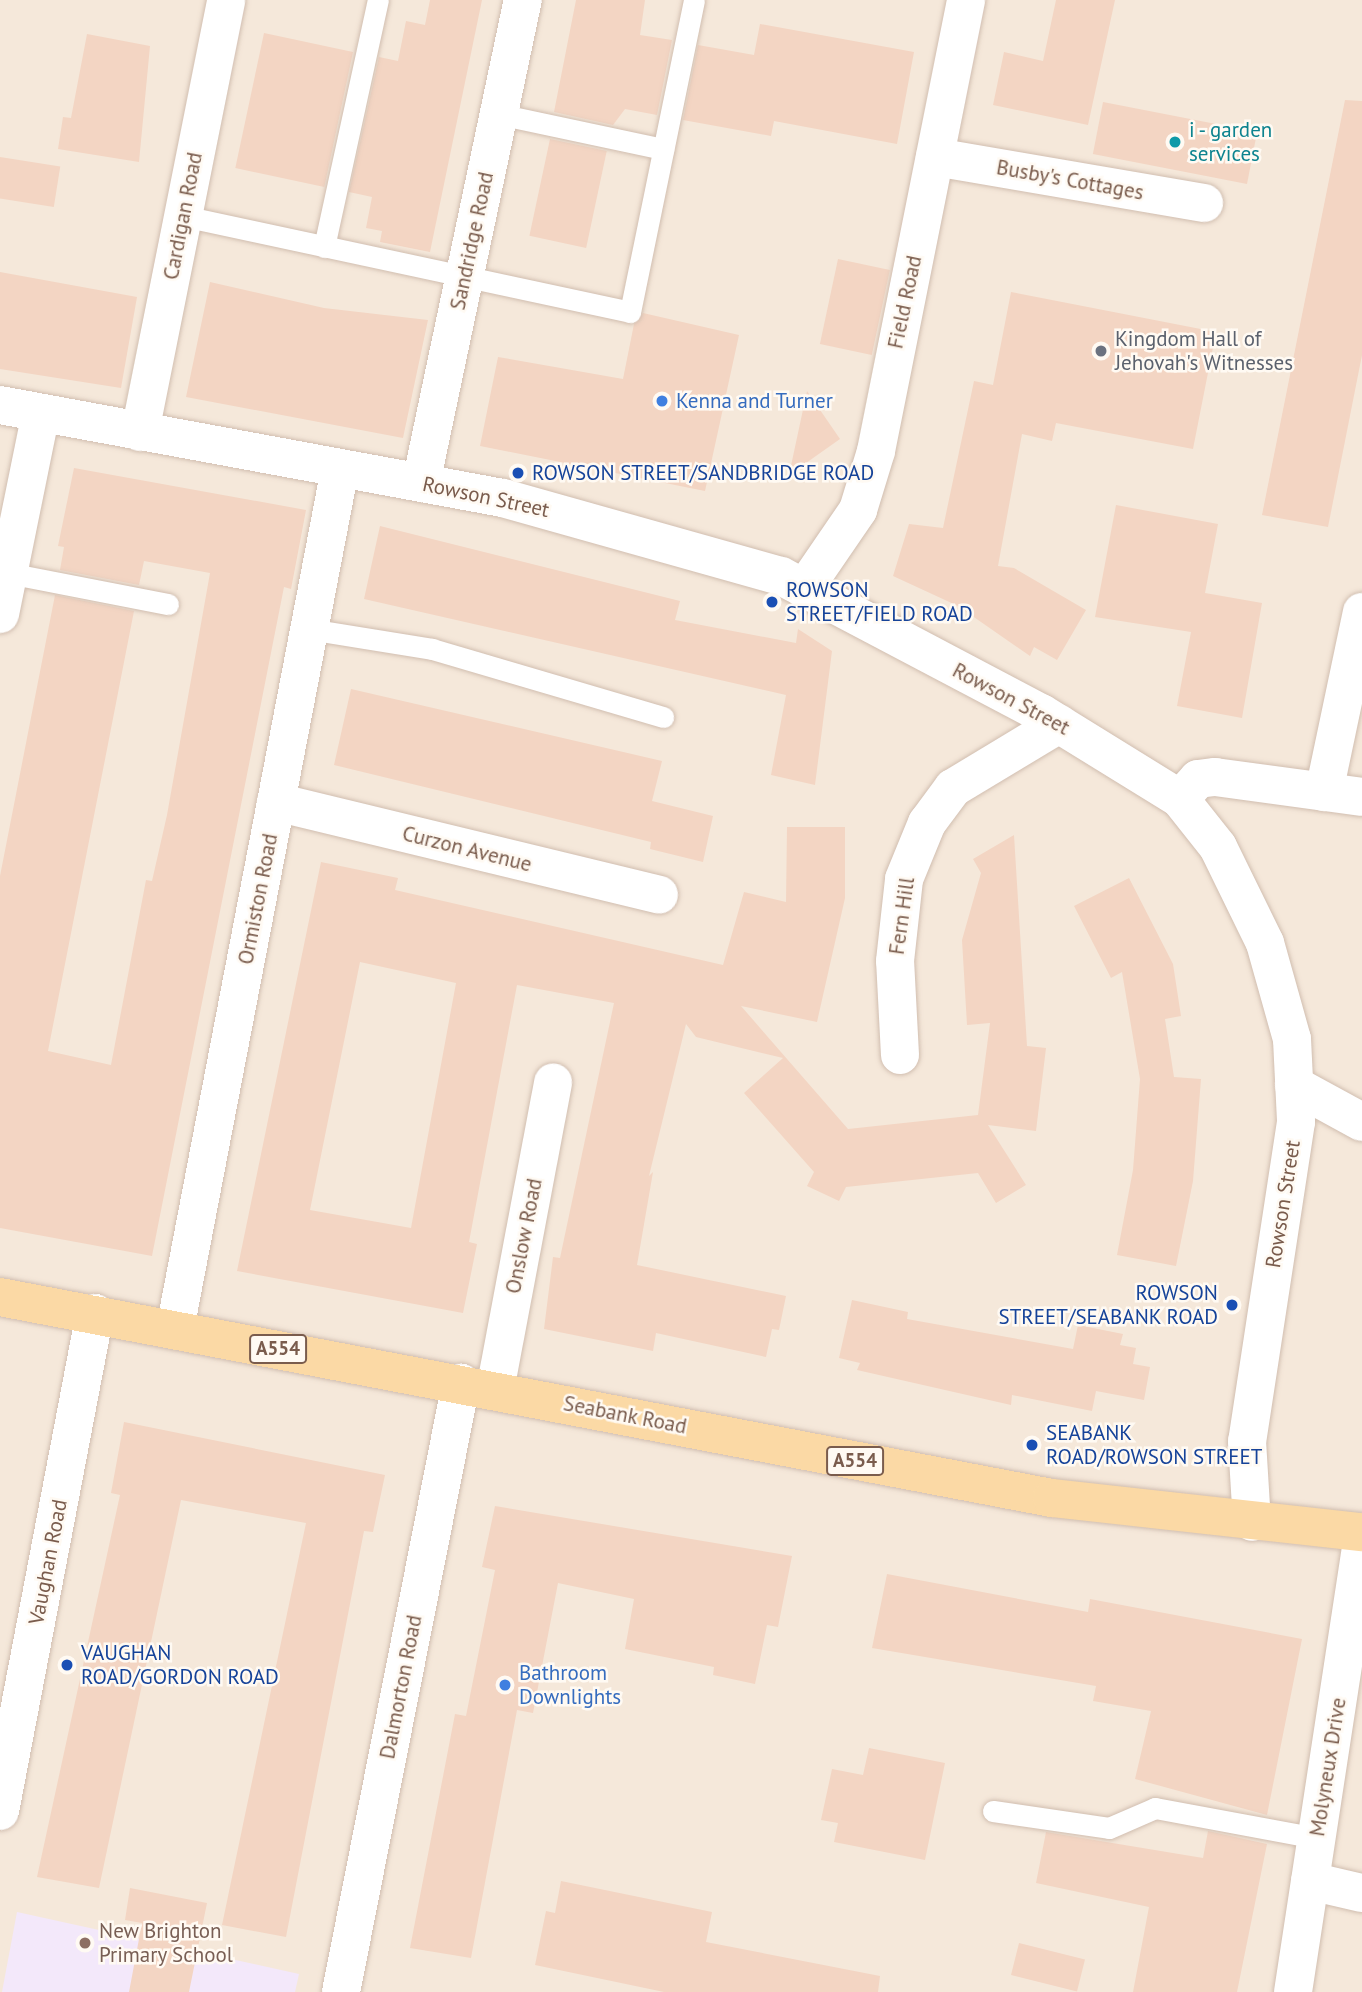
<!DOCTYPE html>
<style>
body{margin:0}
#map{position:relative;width:1362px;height:1992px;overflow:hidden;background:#fdf6ec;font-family:"PT Sans",sans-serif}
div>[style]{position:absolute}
.residential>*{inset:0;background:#f5e8da;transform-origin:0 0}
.education>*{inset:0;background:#f3e8fa}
.building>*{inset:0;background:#f3d5c3;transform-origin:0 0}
.roads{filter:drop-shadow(0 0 2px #d1beb0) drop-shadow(0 0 2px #d1beb0)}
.service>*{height:21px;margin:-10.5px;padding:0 10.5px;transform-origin:10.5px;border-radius:10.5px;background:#fff}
.minor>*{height:38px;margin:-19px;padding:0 19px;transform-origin:19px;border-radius:19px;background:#fff}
.secondary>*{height:38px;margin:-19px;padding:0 19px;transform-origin:19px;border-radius:19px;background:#fff}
.primary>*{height:38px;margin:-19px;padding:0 19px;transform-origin:19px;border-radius:19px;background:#fbd9a5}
.dots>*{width:19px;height:19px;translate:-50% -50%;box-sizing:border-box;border:4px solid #fffaf3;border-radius:50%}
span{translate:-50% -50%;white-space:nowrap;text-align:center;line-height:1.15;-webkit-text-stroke:5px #fffaf3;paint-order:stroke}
.shield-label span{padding:2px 5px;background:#fffaf3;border:2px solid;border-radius:5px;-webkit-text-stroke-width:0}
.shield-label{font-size:19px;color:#7a5c4d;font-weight:700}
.culture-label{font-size:21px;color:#0d838f}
.left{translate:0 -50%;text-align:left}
.street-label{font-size:21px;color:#7a5c4d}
.worship-label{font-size:21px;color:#5b616d}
.shop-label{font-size:21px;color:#366cbe}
.transit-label{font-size:21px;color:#164399}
.right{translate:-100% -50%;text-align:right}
.education-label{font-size:21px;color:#785e54}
</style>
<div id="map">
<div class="residential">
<i style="left:0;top:0;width:1362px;height:1992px"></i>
</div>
<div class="education">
<i style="clip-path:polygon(17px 1912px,299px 1974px,295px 1992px,2px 1992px)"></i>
</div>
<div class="building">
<i style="clip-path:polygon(430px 0,482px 0,430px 252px,380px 242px,382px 231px,366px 228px,372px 197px,349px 192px,379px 57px,398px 61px,406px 21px,425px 25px)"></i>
<i style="clip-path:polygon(576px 0,645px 0,640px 35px,672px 40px,657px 115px,625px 109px,613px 125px,554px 112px)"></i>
<i style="clip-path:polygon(1056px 0,1115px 0,1088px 125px,993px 105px,1004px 52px,1043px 61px)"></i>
<i style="clip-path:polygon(760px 24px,914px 52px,897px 144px,774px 121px,771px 136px,683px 120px,698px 45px,754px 55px)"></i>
<i style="left:264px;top:33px;width:91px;height:138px;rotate:12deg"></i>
<i style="clip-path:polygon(87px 34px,150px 46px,139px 162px,58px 149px,63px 117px,71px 118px)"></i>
<i style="clip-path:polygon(1345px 100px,1362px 101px,1362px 355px,1328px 527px,1262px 515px)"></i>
<i style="left:1103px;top:102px;width:157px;height:53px;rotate:11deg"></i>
<i style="left:550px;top:139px;width:58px;height:99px;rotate:12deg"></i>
<i style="left:0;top:157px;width:61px;height:41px;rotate:9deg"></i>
<i style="left:838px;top:259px;width:53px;height:87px;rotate:12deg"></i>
<i style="clip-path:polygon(0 272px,137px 297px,121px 388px,0 369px)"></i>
<i style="clip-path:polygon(210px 282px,324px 308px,428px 320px,403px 438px,186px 397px)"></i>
<i style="clip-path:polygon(1011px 292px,1216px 332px,1193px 449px,1056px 423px,1052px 441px,1022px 434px,998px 566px,1014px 568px,1086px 610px,1057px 660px,1034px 647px,1030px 656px,958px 606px,893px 576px,909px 524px,943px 528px,974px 381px,993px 385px)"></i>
<i style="clip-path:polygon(643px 313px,739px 335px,705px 491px,480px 446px,498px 357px,623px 379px,634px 324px)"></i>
<i style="clip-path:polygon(807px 391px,840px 439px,789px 475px)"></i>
<i style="clip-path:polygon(74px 468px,306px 510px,291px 589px,284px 587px,152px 1256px,0 1228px,0 876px,55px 595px,134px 611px,48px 1051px,111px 1065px,146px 880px,152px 881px,167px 815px,210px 573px,144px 561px,139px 585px,60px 570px,64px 547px,58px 546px)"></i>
<i style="clip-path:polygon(1116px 505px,1218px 524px,1205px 593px,1262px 603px,1242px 718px,1177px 706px,1191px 632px,1095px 617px)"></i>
<i style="clip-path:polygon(380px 526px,680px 601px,675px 620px,796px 643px,798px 629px,832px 651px,815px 785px,771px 775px,786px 695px,364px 599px)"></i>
<i style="clip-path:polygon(351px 689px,662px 761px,652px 801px,713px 816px,703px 862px,650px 849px,651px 842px,334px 765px)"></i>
<i style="clip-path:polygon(evenodd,787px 827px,845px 827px,845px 898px,817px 1022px,741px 1006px,848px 1129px,978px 1115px,990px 1023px,967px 1025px,962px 940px,981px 873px,973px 859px,1014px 835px,1027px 1046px,1046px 1048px,1036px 1131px,988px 1125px,1026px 1185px,996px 1203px,978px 1173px,846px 1187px,839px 1201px,807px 1186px,814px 1172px,744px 1093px,783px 1058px,696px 1037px,686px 1024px,649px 1176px,653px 1172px,637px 1265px,786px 1296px,779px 1330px,772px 1329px,766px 1357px,656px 1333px,653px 1351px,544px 1329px,553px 1257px,560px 1258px,614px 1003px,517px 985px,469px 1242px,477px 1244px,463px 1313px,237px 1271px,321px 862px,398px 878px,395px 890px,723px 965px,744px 892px,786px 902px,787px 827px,360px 962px,456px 983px,411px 1228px,310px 1210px,360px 962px)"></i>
<i style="clip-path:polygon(1129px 878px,1173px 964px,1181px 1016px,1165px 1019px,1174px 1077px,1201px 1079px,1193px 1181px,1176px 1266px,1117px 1255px,1133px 1170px,1140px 1079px,1122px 972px,1111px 978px,1074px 906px)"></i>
<i style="clip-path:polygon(852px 1300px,908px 1312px,907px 1319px,1073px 1349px,1078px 1325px,1123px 1334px,1120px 1345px,1136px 1348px,1133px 1364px,1150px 1367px,1144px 1400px,1096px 1391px,1092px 1411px,1012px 1395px,1011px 1405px,857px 1370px,860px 1363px,839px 1358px)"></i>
<i style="clip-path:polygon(124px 1422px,385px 1475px,373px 1532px,364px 1531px,286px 1937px,222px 1925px,306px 1523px,181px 1500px,99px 1888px,37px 1877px,120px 1495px,111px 1493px)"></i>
<i style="clip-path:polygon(495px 1506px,792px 1556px,778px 1627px,767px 1625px,755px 1684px,713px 1675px,714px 1667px,625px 1649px,634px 1599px,558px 1583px,533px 1713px,517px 1710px,471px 1958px,410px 1948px,455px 1714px,466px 1716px,495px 1570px,482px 1567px)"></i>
<i style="clip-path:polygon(887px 1574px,1088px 1612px,1090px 1599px,1302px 1639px,1267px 1815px,1135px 1779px,1151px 1711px,1093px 1701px,1096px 1686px,872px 1648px)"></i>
<i style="clip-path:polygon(869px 1748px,945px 1763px,925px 1860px,834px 1842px,838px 1823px,821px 1820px,832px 1769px,863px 1775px)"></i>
<i style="clip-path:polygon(1208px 1831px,1267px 1844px,1237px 1992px,1133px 1992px,1149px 1907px,1036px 1883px,1046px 1832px,1203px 1858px)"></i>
<i style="clip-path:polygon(561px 1881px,712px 1912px,706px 1942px,880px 1976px,878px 1992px,664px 1992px,535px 1965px,546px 1911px,555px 1913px)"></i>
<i style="clip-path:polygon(130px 1888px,207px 1903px,189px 1992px,129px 1992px,142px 1923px,125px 1920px)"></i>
<i style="left:1019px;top:1943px;width:68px;height:33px;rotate:14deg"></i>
</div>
<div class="roads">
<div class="service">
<i style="left:498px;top:114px;width:169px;rotate:12deg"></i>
<i style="left:183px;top:216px;width:457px;rotate:12.1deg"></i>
<i style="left:630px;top:312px;width:318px;rotate:-78.4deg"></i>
<i style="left:324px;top:247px;width:253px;rotate:-77.7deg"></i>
<i style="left:8px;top:573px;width:163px;rotate:11deg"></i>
<i style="left:309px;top:629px;width:125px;rotate:9.2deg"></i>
<i style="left:432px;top:649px;width:241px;rotate:16.4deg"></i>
<i style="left:993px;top:1811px;width:117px;rotate:8.3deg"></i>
<i style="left:1109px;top:1828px;width:50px;rotate:-23.5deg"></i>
<i style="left:1155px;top:1808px;width:165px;rotate:10.5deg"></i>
</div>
<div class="minor">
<i style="left:935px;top:157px;width:273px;rotate:9.7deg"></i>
<i style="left:140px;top:432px;width:440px;rotate:-78.7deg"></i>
<i style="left:421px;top:483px;width:494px;rotate:-78.1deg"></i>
<i style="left:804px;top:589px;width:96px;rotate:-55.6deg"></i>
<i style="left:858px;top:510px;width:62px;rotate:-73deg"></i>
<i style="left:876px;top:451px;width:460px;rotate:-78.7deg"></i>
<i style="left:0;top:614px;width:205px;rotate:-78.5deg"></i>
<i style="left:1324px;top:792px;width:184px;rotate:-78.1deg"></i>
<i style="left:1180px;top:799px;width:27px;rotate:-48deg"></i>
<i style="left:1198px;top:779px;width:17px;rotate:-7deg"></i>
<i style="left:1215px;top:777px;width:148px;rotate:7.7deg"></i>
<i style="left:276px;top:802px;width:394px;rotate:13.6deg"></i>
<i style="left:900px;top:1055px;width:94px;rotate:-93deg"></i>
<i style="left:895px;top:961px;width:82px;rotate:-83.7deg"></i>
<i style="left:904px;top:879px;width:61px;rotate:-67.7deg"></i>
<i style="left:927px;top:823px;width:44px;rotate:-53.4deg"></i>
<i style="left:953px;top:788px;width:124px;rotate:-31.1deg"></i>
<i style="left:1294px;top:1085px;width:77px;rotate:28.6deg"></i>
<i style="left:175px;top:1329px;width:876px;rotate:-79.14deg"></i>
<i style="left:495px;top:1390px;width:313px;rotate:-79.3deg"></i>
<i style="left:0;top:1811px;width:507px;rotate:-79.2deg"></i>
<i style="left:1310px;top:1881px;width:53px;rotate:13deg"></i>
<i style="left:341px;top:1992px;width:621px;rotate:-78.85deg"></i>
<i style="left:1293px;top:1992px;width:455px;rotate:-81.3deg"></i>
</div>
<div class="secondary">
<i style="left:0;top:405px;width:512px;rotate:10.48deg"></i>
<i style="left:503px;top:498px;width:289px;rotate:15.7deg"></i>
<i style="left:781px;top:576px;width:294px;rotate:27.8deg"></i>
<i style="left:1041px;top:713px;width:163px;rotate:31.7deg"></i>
<i style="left:1180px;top:799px;width:61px;rotate:51.6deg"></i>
<i style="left:1218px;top:847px;width:107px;rotate:63.9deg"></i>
<i style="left:1265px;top:943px;width:100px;rotate:74.3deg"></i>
<i style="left:1292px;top:1039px;width:83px;rotate:87.2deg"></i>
<i style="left:1296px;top:1122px;width:323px;rotate:98.7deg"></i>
<i style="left:1247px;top:1441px;width:81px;rotate:86.5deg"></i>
</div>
<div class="primary">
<i style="left:0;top:1297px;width:1071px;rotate:10.82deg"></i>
<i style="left:1052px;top:1498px;width:312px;rotate:6.3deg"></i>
</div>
</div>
<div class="dots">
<i style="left:1175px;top:142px;background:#0f9aa8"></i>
<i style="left:1101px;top:351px;background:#6b7280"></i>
<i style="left:662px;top:401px;background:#3f7fe0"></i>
<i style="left:518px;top:473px;background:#1a4fb4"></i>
<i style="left:772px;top:602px;background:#1a4fb4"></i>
<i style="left:1232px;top:1305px;background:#1a4fb4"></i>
<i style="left:1032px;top:1445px;background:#1a4fb4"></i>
<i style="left:67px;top:1665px;background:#1a4fb4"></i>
<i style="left:505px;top:1685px;background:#3f7fe0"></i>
<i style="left:85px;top:1943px;background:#8d6e63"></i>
</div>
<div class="shield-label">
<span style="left:278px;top:1349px">A554</span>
<span style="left:855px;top:1461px">A554</span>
</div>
<div class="culture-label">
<span class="left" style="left:1189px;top:142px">i - garden<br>services</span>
</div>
<div class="street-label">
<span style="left:1070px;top:180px;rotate:10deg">Busby's Cottages</span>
<span style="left:183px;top:216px;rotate:-79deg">Cardigan Road</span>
<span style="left:472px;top:241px;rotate:-78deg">Sandridge Road</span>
<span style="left:905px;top:302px;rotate:-78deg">Field Road</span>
<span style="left:486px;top:497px;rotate:12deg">Rowson Street</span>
<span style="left:1011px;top:699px;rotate:28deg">Rowson Street</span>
<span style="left:467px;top:849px;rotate:14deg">Curzon Avenue</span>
<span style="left:258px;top:899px;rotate:-79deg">Ormiston Road</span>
<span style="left:902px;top:916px;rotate:-82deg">Fern Hill</span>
<span style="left:1283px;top:1204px;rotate:-81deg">Rowson Street</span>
<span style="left:524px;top:1236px;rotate:-79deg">Onslow Road</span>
<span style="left:625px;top:1415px;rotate:11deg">Seabank Road</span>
<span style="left:48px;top:1562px;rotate:-79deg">Vaughan Road</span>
<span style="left:401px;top:1687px;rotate:-79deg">Dalmorton Road</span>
<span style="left:1328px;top:1767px;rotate:-81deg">Molyneux Drive</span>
</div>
<div class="worship-label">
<span class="left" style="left:1115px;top:351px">Kingdom Hall of<br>Jehovah's Witnesses</span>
</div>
<div class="shop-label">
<span class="left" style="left:676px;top:401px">Kenna and Turner</span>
<span class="left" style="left:519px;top:1685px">Bathroom<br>Downlights</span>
</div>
<div class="transit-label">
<span class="left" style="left:532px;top:473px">ROWSON STREET/SANDBRIDGE ROAD</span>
<span class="left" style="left:786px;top:602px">ROWSON<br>STREET/FIELD ROAD</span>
<span class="right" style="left:1218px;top:1305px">ROWSON<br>STREET/SEABANK ROAD</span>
<span class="left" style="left:1046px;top:1445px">SEABANK<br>ROAD/ROWSON STREET</span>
<span class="left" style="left:81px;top:1665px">VAUGHAN<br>ROAD/GORDON ROAD</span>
</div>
<div class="education-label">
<span class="left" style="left:99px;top:1943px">New Brighton<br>Primary School</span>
</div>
</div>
